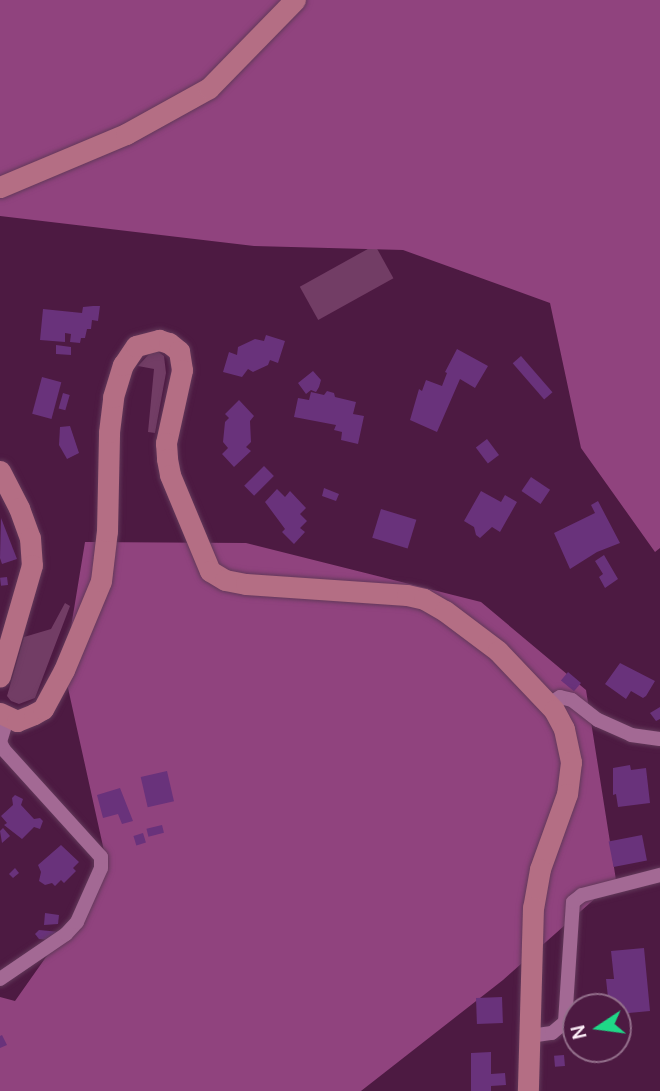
<!DOCTYPE html>
<style>
body{margin:0}
#map{position:relative;width:660px;height:1091px;overflow:hidden;background:#4d1a42;font-family:Manrope,sans-serif}
div>[style]{position:absolute}
.green>*{inset:0;background:#723d65;transform-origin:0 0}
.forest>*{inset:0;background:#90437e}
.building>*{inset:0;background:#69327b;transform-origin:0 0}
.roads{filter:drop-shadow(0 0 2px #62395a) drop-shadow(0 0 2px #62395a)}
.street>*{height:14px;margin:-7px;padding:0 7px;transform-origin:7px;border-radius:7px;background:#a36994}
.secondary>*{height:21px;margin:-10.5px;padding:0 10.5px;transform-origin:10.5px;border-radius:10.5px;background:#b46e84}
span{translate:-50% -50%;white-space:nowrap;text-align:center;line-height:1.15;-webkit-text-stroke:7px #4d1a42;paint-order:stroke}
.north{position:absolute;left:562px;top:993px;width:70px;height:70px;box-sizing:border-box;background:#4d1a42;border:2px solid #936f8b;border-radius:50%;rotate:257deg;font-size:19px;font-weight:700;line-height:28px;text-align:center;color:#fdeff8}
.north::after{content:'';display:block;margin:auto;width:24px;height:32px;background:#1fd887;clip-path:polygon(50% 0,100% 100%,50% 72%,0 100%)}
</style>
<div id="map">
<div class="green">
<i style="left:375px;top:245px;width:38px;height:86px;rotate:61deg"></i>
<i style="clip-path:polygon(152px 351px,157px 351px,164px 356px,166px 373px,155px 433px,148px 432px,154px 369px,138px 366px)"></i>
<i style="clip-path:polygon(65px 603px,70px 606px,35px 698px,19px 704px,11px 701px,7px 696px,24px 637px,51px 629px)"></i>
</div>
<div class="forest">
<i style="clip-path:polygon(0 0,660px 0,660px 548px,655px 552px,581px 448px,550px 303px,403px 250px,254px 246px,0 216px)"></i>
<i style="clip-path:polygon(85px 542px,246px 543px,481px 602px,586px 690px,616px 880px,503px 980px,361px 1091px,0 1091px,0 997px,15px 1001px,108px 869px,64px 670px)"></i>
</div>
<div class="building">
<i style="clip-path:polygon(93px 306px,100px 306px,98px 321px,92px 320px,91px 329px,87px 329px,85px 338px,81px 338px,80px 343px,70px 342px,71px 334px,65px 333px,65px 342px,40px 340px,43px 309px,82px 313px,83px 307px)"></i>
<i style="clip-path:polygon(266px 335px,285px 341px,278px 363px,270px 360px,268px 365px,253px 372px,248px 369px,242px 377px,223px 372px,229px 352px,237px 355px,238px 347px,255px 339px,264px 341px)"></i>
<i style="clip-path:polygon(56px 345px,71px 347px,71px 355px,56px 354px)"></i>
<i style="clip-path:polygon(457px 349px,488px 366px,475px 388px,460px 379px,437px 432px,410px 420px,419px 389px,422px 391px,426px 380px,442px 386px,447px 373px,445px 372px)"></i>
<i style="left:521px;top:356px;width:48px;height:11px;rotate:49deg"></i>
<i style="clip-path:polygon(313px 371px,321px 380px,319px 387px,316px 392px,311px 390px,306px 394px,298px 383px)"></i>
<i style="left:42px;top:377px;width:20px;height:38px;rotate:15deg"></i>
<i style="clip-path:polygon(327px 391px,334px 393px,335px 397px,356px 402px,353px 414px,364px 416px,358px 444px,341px 440px,342px 432px,334px 430px,336px 425px,294px 417px,298px 398px,309px 400px,311px 392px,324px 395px)"></i>
<i style="left:63px;top:393px;width:7px;height:16px;rotate:16deg"></i>
<i style="clip-path:polygon(239px 400px,254px 416px,250px 421px,251px 442px,246px 447px,251px 451px,234px 467px,222px 454px,228px 448px,223px 442px,225px 422px,229px 418px,225px 414px)"></i>
<i style="clip-path:polygon(70px 426px,79px 453px,67px 459px,59px 445px,60px 427px)"></i>
<i style="left:487px;top:439px;width:20px;height:14px;rotate:53deg"></i>
<i style="left:264px;top:466px;width:14px;height:28px;rotate:45deg"></i>
<i style="left:531px;top:477px;width:23px;height:17px;rotate:34deg"></i>
<i style="clip-path:polygon(324px 488px,339px 494px,336px 501px,322px 496px)"></i>
<i style="clip-path:polygon(277px 489px,285px 497px,290px 491px,306px 508px,300px 514px,307px 521px,300px 528px,305px 532px,294px 544px,282px 532px,285px 529px,265px 502px)"></i>
<i style="clip-path:polygon(481px 491px,501px 502px,505px 495px,517px 502px,500px 532px,492px 527px,480px 538px,476px 535px,474px 527px,464px 521px)"></i>
<i style="clip-path:polygon(598px 501px,620px 543px,597px 552px,570px 569px,554px 533px,595px 513px,591px 505px)"></i>
<i style="left:381px;top:509px;width:37px;height:30px;rotate:17deg"></i>
<i style="clip-path:polygon(1px 518px,17px 559px,2px 564px,0 558px)"></i>
<i style="clip-path:polygon(604px 555px,618px 579px,605px 588px,599px 577px,603px 574px,595px 561px)"></i>
<i style="left:7px;top:577px;width:8px;height:7px;rotate:83deg"></i>
<i style="clip-path:polygon(620px 663px,655px 681px,646px 696px,643px 698px,631px 691px,626px 699px,605px 684px)"></i>
<i style="left:568px;top:672px;width:17px;height:11px;rotate:40deg"></i>
<i style="clip-path:polygon(660px 707px,660px 719px,656px 721px,650px 713px)"></i>
<i style="clip-path:polygon(630px 765px,631px 770px,646px 768px,650px 803px,618px 807px,616px 794px,613px 795px,613px 768px)"></i>
<i style="left:167px;top:771px;width:31px;height:27px;rotate:77deg"></i>
<i style="clip-path:polygon(120px 788px,133px 821px,122px 824px,118px 814px,103px 818px,97px 795px)"></i>
<i style="clip-path:polygon(15px 795px,23px 799px,21px 805px,34px 819px,40px 818px,43px 821px,40px 829px,34px 827px,22px 839px,4px 825px,7px 823px,1px 816px,13px 805px,12px 798px)"></i>
<i style="left:162px;top:825px;width:8px;height:16px;rotate:76deg"></i>
<i style="clip-path:polygon(3px 828px,10px 836px,2px 843px,0 831px)"></i>
<i style="left:143px;top:833px;width:10px;height:10px;rotate:73deg"></i>
<i style="left:642px;top:835px;width:26px;height:34px;rotate:79deg"></i>
<i style="clip-path:polygon(61px 845px,79px 862px,73px 868px,76px 871px,64px 883px,61px 880px,55px 886px,52px 883px,45px 885px,39px 881px,41px 872px,38px 865px)"></i>
<i style="clip-path:polygon(15px 868px,19px 873px,13px 878px,9px 874px)"></i>
<i style="clip-path:polygon(45px 913px,59px 915px,58px 924px,44px 925px)"></i>
<i style="clip-path:polygon(39px 930px,60px 932px,49px 940px,39px 939px,35px 934px)"></i>
<i style="clip-path:polygon(644px 948px,650px 1011px,618px 1014px,618px 1007px,609px 1007px,606px 979px,614px 979px,611px 951px)"></i>
<i style="left:502px;top:997px;width:26px;height:26px;rotate:88deg"></i>
<i style="clip-path:polygon(2px 1035px,7px 1045px,0 1048px,0 1036px)"></i>
<i style="clip-path:polygon(491px 1052px,491px 1074px,505px 1073px,506px 1085px,491px 1086px,491px 1091px,471px 1091px,471px 1053px)"></i>
<i style="left:564px;top:1055px;width:11px;height:10px;rotate:85deg"></i>
</div>
<div class="roads">
<div class="street">
<i style="left:549px;top:704px;width:13px;rotate:-32deg"></i>
<i style="left:560px;top:697px;width:12px;rotate:14deg"></i>
<i style="left:572px;top:700px;width:33px;rotate:38deg"></i>
<i style="left:598px;top:720px;width:36px;rotate:24deg"></i>
<i style="left:631px;top:735px;width:29px;rotate:8deg"></i>
<i style="left:0;top:979px;width:80px;rotate:-34.3deg"></i>
<i style="left:66px;top:934px;width:16px;rotate:-47deg"></i>
<i style="left:77px;top:922px;width:59px;rotate:-66deg"></i>
<i style="left:101px;top:868px;width:11px;rotate:-90deg"></i>
<i style="left:101px;top:857px;width:144px;rotate:-132.2deg"></i>
<i style="left:4px;top:750px;width:9px;rotate:-117deg"></i>
<i style="left:0;top:742px;width:24px;rotate:-73deg"></i>
<i style="left:530px;top:1036px;width:22px;rotate:-8deg"></i>
<i style="left:552px;top:1033px;width:17px;rotate:-40deg"></i>
<i style="left:565px;top:1022px;width:120px;rotate:-86.2deg"></i>
<i style="left:573px;top:902px;width:11px;rotate:-38deg"></i>
<i style="left:582px;top:895px;width:81px;rotate:-14.4deg"></i>
</div>
<div class="secondary">
<i style="left:0;top:187px;width:137px;rotate:-22.8deg"></i>
<i style="left:126px;top:134px;width:95px;rotate:-29deg"></i>
<i style="left:209px;top:88px;width:123px;rotate:-45.7deg"></i>
<i style="left:0;top:471px;width:42px;rotate:62.8deg"></i>
<i style="left:19px;top:508px;width:32px;rotate:70deg"></i>
<i style="left:30px;top:538px;width:27px;rotate:86deg"></i>
<i style="left:32px;top:565px;width:116px;rotate:106.1deg"></i>
<i style="left:0;top:713px;width:19px;rotate:25deg"></i>
<i style="left:17px;top:721px;width:18px;rotate:-22deg"></i>
<i style="left:34px;top:714px;width:10px;rotate:-29deg"></i>
<i style="left:43px;top:709px;width:44px;rotate:-61.7deg"></i>
<i style="left:64px;top:670px;width:96px;rotate:-67.4deg"></i>
<i style="left:101px;top:581px;width:50px;rotate:-83.2deg"></i>
<i style="left:107px;top:531px;width:99px;rotate:-88.8deg"></i>
<i style="left:109px;top:432px;width:35px;rotate:-83deg"></i>
<i style="left:113px;top:397px;width:34px;rotate:-73deg"></i>
<i style="left:123px;top:365px;width:23px;rotate:-56deg"></i>
<i style="left:136px;top:346px;width:24px;rotate:-15deg"></i>
<i style="left:159px;top:340px;width:10px;rotate:17deg"></i>
<i style="left:169px;top:343px;width:13px;rotate:39deg"></i>
<i style="left:179px;top:351px;width:19px;rotate:81deg"></i>
<i style="left:182px;top:370px;width:75px;rotate:102.4deg"></i>
<i style="left:166px;top:443px;width:16px;rotate:86deg"></i>
<i style="left:167px;top:459px;width:16px;rotate:79deg"></i>
<i style="left:170px;top:475px;width:104px;rotate:67.4deg"></i>
<i style="left:210px;top:571px;width:17px;rotate:31deg"></i>
<i style="left:225px;top:580px;width:21px;rotate:11deg"></i>
<i style="left:246px;top:584px;width:161px;rotate:3.9deg"></i>
<i style="left:407px;top:595px;width:17px;rotate:13deg"></i>
<i style="left:424px;top:599px;width:24px;rotate:30deg"></i>
<i style="left:445px;top:611px;width:66px;rotate:37deg"></i>
<i style="left:498px;top:651px;width:81px;rotate:46.5deg"></i>
<i style="left:554px;top:710px;width:21px;rotate:62deg"></i>
<i style="left:564px;top:729px;width:34px;rotate:78deg"></i>
<i style="left:571px;top:762px;width:32px;rotate:97deg"></i>
<i style="left:567px;top:794px;width:80px;rotate:109.8deg"></i>
<i style="left:540px;top:869px;width:39px;rotate:100deg"></i>
<i style="left:533px;top:907px;width:184px;rotate:91.6deg"></i>
</div>
</div>
<div class="north">N</div>
</div>
